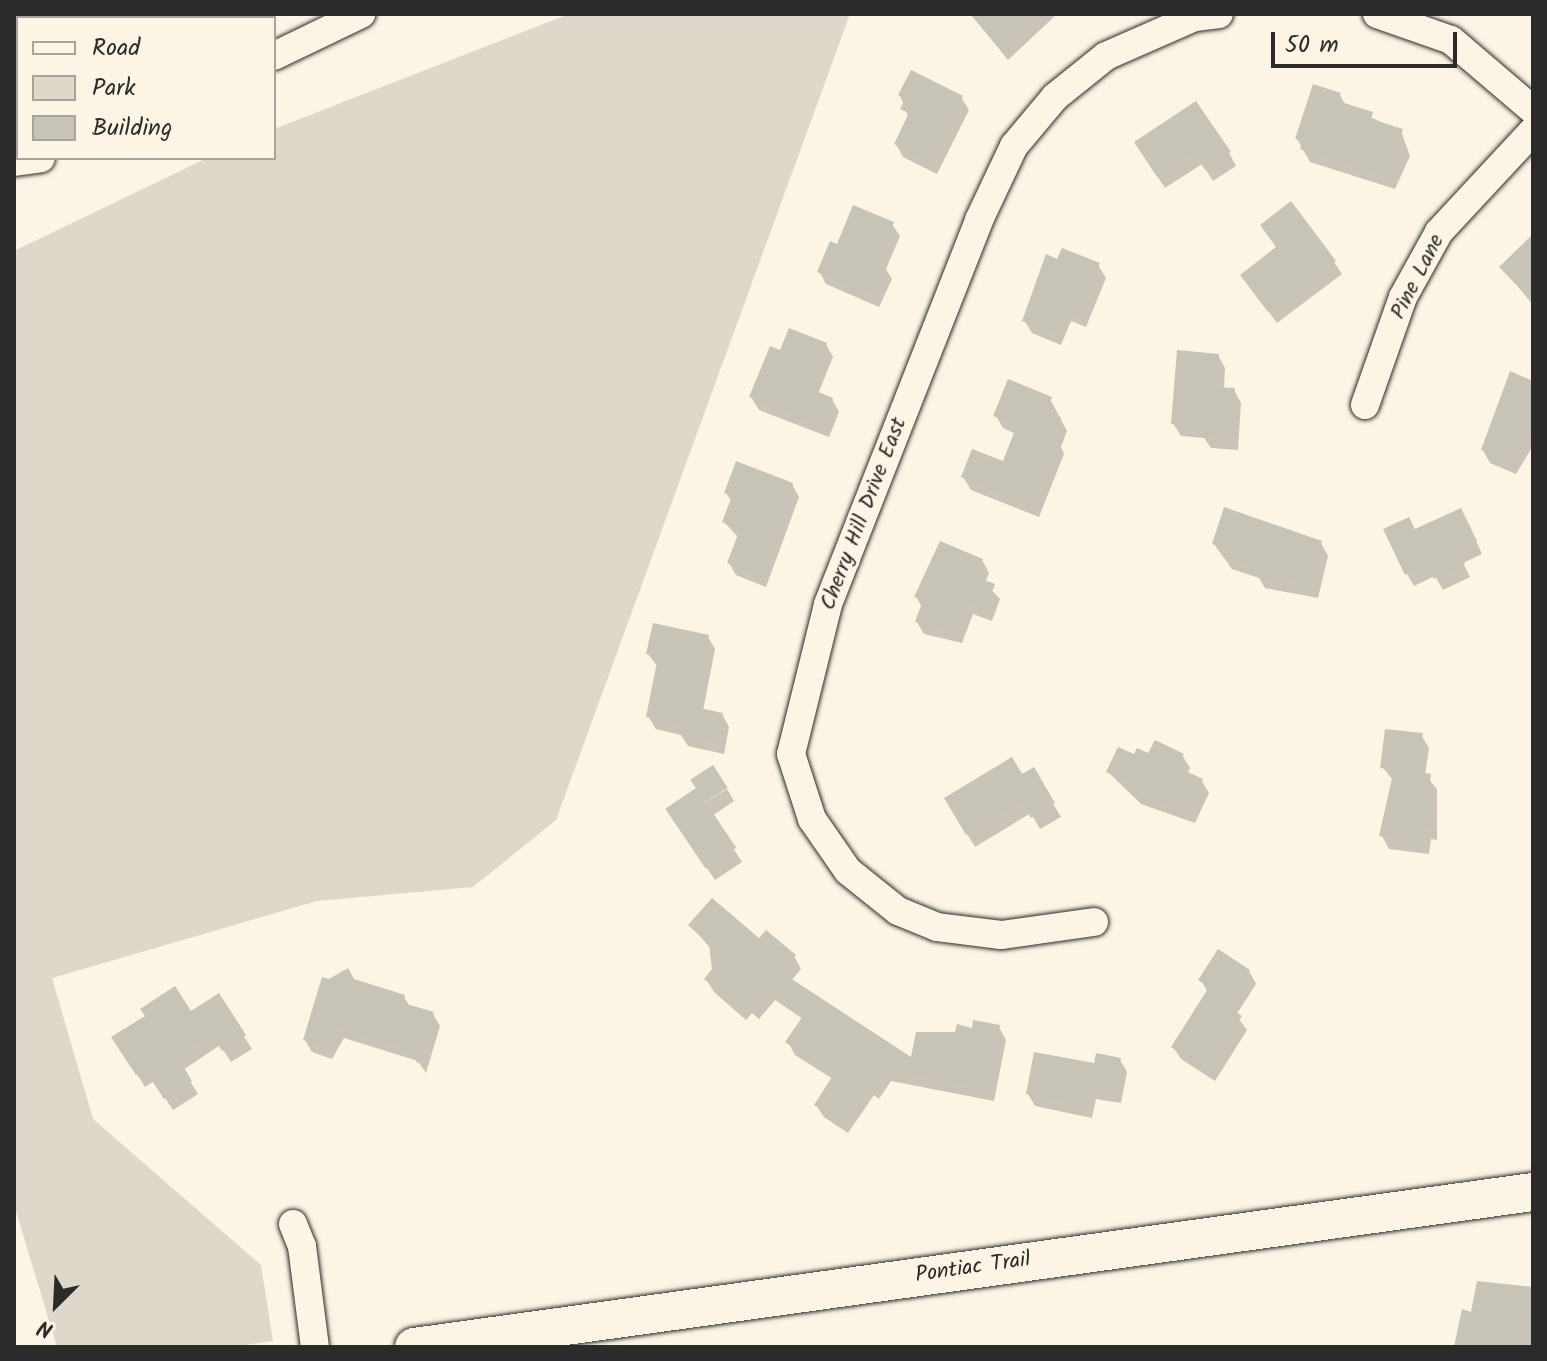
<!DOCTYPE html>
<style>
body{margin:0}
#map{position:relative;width:1547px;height:1361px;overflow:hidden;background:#fcf5e5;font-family:Kalam,sans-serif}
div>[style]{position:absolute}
.green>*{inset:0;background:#ded8ca}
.shadow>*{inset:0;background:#0003}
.building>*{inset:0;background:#c8c3b7;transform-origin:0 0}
.roads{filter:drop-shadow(0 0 2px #2b2b2b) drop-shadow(0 0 2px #2b2b2b)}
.lane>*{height:14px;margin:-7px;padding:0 7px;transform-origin:7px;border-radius:7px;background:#fcf5e5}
.street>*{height:28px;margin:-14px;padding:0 14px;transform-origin:14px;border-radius:14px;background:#fcf5e5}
.secondary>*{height:38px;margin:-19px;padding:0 19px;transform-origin:19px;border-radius:19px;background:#fcf5e5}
span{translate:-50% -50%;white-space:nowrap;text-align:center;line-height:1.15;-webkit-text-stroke:6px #fcf5e5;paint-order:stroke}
.street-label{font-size:22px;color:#2b2b2b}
.frame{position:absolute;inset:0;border:16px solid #2b2b2b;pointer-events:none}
.legend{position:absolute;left:16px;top:16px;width:260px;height:144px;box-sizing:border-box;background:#fcf5e5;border:2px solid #a8a49b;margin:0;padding:10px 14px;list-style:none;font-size:24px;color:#2b2b2b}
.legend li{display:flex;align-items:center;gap:16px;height:40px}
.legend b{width:40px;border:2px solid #a8a49b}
.north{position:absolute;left:16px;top:1265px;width:80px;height:80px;-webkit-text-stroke:6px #fcf5e5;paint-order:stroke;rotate:204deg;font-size:22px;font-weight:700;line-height:32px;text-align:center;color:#2b2b2b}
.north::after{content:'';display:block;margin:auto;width:28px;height:36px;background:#2b2b2b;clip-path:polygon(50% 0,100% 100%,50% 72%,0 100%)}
.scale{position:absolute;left:1271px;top:32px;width:186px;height:36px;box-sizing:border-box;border:4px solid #2b2b2b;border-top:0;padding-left:10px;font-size:24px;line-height:28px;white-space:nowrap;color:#2b2b2b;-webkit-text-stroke:6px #fcf5e5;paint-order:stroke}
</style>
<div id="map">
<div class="green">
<i style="clip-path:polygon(569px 14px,850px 14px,556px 820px,473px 887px,317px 901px,52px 978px,93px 1119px,261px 1265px,273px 1341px,232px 1347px,57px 1347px,14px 1205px,14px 251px,207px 158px,274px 158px,274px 129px)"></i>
</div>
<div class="shadow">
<i style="clip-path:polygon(971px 14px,1057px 14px,1008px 60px)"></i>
<i style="clip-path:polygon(900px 95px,961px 97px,969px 110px,937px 174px,903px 157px,896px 144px,909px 119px)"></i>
<i style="clip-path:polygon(1340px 95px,1346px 106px,1401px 131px,1410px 156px,1395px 189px,1310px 162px,1297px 139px)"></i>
<i style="clip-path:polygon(1136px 143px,1229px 153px,1236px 166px,1213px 181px,1202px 164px,1165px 188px)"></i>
<i style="clip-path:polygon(892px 224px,900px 236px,886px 269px,892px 279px,879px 307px,826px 284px,819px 271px,838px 246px)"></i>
<i style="clip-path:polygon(1533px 248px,1533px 305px,1502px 267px)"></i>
<i style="clip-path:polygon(1058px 262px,1098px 265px,1106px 278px,1086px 327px,1071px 321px,1061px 345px,1032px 333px,1024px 320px)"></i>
<i style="clip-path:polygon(1334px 262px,1342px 274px,1277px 323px,1242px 275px)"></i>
<i style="clip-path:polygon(826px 344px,833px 357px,818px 394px,832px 399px,839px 412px,829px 437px,759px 410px,751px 397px,781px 352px)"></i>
<i style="clip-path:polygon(1218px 355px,1225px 368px,1224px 389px,1234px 390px,1241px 403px,1238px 450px,1211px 448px,1204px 438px,1181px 436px,1173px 423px)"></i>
<i style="clip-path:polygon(1533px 383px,1533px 446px,1516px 474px,1490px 463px,1483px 450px)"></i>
<i style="clip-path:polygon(1050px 399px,1067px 431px,1061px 447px,1064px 454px,1039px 517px,971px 490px,963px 477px,1004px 464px,1016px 434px,1003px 428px,996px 416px)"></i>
<i style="clip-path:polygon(792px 484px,799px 497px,766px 587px,736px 575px,729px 563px,739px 538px,724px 522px,732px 502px,726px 493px)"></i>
<i style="clip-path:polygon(1468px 523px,1482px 554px,1463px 563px,1470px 577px,1443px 590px,1435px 576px,1414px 586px,1407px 574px,1415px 531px)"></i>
<i style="clip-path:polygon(1321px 543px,1328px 556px,1318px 598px,1265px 588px,1259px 578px,1232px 569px,1214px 544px)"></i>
<i style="clip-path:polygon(982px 560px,989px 573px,985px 583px,1000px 599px,992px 621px,973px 614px,962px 643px,924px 634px,917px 622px,922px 607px,916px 597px)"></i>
<i style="clip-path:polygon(708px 637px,715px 649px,703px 711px,722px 714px,729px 727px,724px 754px,688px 746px,681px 735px,656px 729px,648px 716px,658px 667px,648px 654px)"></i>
<i style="clip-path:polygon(1421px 735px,1429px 748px,1425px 775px,1437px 789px,1437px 840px,1431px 839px,1429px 854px,1389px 849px,1382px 836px,1393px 780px,1382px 767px)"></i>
<i style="clip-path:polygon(1182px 755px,1190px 768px,1187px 774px,1202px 781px,1209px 793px,1195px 823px,1141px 804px,1108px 772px,1135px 757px)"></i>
<i style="clip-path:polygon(1033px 770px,1061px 817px,1040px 829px,1031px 813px,975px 847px,946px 799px)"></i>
<i style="clip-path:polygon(727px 789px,734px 801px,712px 816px,742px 862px,715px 880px,675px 821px)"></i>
<i style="clip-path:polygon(691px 926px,759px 941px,794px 956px,801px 969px,791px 981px,912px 1060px,957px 1034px,999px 1027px,1006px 1040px,994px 1101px,891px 1081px,879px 1099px,874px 1095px,848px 1133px,824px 1117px,816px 1105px,833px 1079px,795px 1055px,788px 1042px,803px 1019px,775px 1000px,759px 1019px,752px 1013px,746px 1020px,714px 992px,706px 979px,714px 970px,712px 950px)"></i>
<i style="clip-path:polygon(1249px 971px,1256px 984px,1236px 1015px,1247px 1030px,1215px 1081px,1181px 1059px,1173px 1047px,1208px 993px,1201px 980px)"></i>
<i style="clip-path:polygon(218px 996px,252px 1049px,231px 1062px,220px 1045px,183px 1070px,198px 1094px,173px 1110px,154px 1081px,145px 1087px,121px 1050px)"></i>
<i style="clip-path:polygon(404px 997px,410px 1007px,433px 1014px,440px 1026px,426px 1073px,418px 1061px,344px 1038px,332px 1059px,312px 1052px,305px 1040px)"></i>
<i style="clip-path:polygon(1120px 1060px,1127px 1072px,1121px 1103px,1096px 1099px,1092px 1118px,1035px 1106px,1028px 1094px)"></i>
</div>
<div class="building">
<i style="clip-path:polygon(970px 14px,1034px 14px,1000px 49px)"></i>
<i style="clip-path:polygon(911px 70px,963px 96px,930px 162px,894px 144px,909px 113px,900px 109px,905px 99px,898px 95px)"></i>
<i style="clip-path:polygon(1313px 84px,1341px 93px,1338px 101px,1373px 112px,1371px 119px,1403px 129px,1399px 140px,1404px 142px,1388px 177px,1300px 149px,1303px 141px,1295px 139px)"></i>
<i style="clip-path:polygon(1196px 101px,1231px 152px,1205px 170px,1194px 152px,1157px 177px,1134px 142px)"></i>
<i style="clip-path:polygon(1291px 201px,1336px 261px,1268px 312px,1240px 275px,1276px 247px,1260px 225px)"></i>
<i style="clip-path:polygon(853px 205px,894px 222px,877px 261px,886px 265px,872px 295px,817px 272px,830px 241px,837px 244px)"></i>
<i style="clip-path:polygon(1533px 234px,1533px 302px,1499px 267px)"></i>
<i style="clip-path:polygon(1062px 248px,1100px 263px,1079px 316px,1063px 310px,1054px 333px,1022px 321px,1046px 254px,1057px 259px)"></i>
<i style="clip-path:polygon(789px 328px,827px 343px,809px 388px,833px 398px,822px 426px,749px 397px,770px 346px,780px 350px)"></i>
<i style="clip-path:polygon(1177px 350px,1219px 354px,1216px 387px,1235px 388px,1231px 438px,1201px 436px,1202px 426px,1171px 424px)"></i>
<i style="clip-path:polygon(1510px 371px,1533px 381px,1533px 424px,1526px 441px,1519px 438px,1509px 462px,1481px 450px)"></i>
<i style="clip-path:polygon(1008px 379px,1052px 397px,1046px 411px,1061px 417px,1053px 437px,1058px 439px,1032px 506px,961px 477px,972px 449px,1003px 461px,1017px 425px,993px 416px)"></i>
<i style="clip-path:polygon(736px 461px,793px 483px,759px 575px,727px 563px,740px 529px,722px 522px,732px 496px,724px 493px)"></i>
<i style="clip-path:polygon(1224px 507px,1322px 541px,1311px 587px,1285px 578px,1282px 585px,1255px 575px,1258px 568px,1223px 556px,1225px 548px,1212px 544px)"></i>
<i style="clip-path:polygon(1461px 508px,1477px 541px,1458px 550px,1465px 564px,1434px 579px,1427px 564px,1405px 575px,1383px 529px,1409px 517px,1415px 529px)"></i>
<i style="clip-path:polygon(940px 541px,983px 559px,976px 577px,995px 584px,985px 610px,966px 602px,955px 631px,915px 622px,923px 600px,914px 597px)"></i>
<i style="clip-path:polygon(653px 623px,709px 635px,695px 707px,723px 713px,718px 742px,679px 734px,681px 724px,646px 717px,658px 657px,646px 654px)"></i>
<i style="clip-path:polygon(1385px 729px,1423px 733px,1418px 772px,1431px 774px,1429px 794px,1435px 795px,1431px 828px,1424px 827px,1423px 842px,1379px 836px,1394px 769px,1380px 768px)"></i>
<i style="clip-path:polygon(1155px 740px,1184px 754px,1177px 767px,1203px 779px,1188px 811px,1131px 792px,1134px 786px,1106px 772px,1118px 747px,1134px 754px,1137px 748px,1148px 753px)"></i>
<i style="clip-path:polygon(1012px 757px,1022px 774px,1034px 767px,1055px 803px,1031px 818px,1022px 802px,966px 835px,944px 798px)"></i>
<i style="left:713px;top:765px;width:27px;height:27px;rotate:57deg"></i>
<i style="left:696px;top:788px;width:72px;height:37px;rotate:56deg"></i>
<i style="clip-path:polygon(712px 898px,759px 938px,766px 930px,796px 955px,781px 972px,911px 1057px,916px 1032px,955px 1032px,957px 1024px,972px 1028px,973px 1020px,1000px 1025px,987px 1089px,884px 1069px,871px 1087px,866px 1084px,841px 1122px,814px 1105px,834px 1074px,785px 1042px,805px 1013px,767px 989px,751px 1007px,744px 1001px,738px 1008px,704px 979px,712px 969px,709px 944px,688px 925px)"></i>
<i style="clip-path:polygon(1218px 949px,1250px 970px,1227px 1006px,1242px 1016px,1207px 1070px,1171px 1047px,1209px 987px,1198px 980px)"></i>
<i style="clip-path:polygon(348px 968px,354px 979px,405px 995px,403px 1003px,434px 1012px,418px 1064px,409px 1049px,337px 1027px,332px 1043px,324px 1047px,303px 1040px,322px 977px,329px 979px)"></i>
<i style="clip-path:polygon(175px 986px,191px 1011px,219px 993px,246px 1035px,222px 1051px,211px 1034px,177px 1056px,192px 1081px,164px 1099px,145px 1070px,136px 1075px,111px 1037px,145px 1016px,140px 1009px)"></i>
<i style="clip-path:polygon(1034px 1052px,1094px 1063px,1096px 1053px,1121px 1058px,1114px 1091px,1090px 1087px,1086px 1106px,1026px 1094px)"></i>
<i style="clip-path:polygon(1477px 1281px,1533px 1287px,1533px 1347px,1454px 1347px,1462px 1309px,1471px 1312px)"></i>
</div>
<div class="roads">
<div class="lane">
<i style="left:211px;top:14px;width:6px;rotate:39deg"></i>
</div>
<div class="street">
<i style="left:1377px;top:14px;width:78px;rotate:19.4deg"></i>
<i style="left:1451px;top:40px;width:108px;rotate:40.5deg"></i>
<i style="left:274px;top:56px;width:97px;rotate:-25.8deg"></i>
<i style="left:14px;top:162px;width:27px;rotate:-8deg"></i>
<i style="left:1365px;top:405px;width:114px;rotate:-70.6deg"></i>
<i style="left:1403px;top:297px;width:74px;rotate:-61deg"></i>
<i style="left:1439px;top:232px;width:138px;rotate:-47.1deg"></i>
<i style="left:1094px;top:922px;width:94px;rotate:172deg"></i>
<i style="left:1001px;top:935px;width:64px;rotate:-172.9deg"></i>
<i style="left:937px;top:927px;width:42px;rotate:-157.7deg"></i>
<i style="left:898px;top:911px;width:64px;rotate:-141.3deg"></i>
<i style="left:848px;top:871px;width:63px;rotate:-124.7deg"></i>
<i style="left:812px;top:819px;width:68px;rotate:-107.9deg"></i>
<i style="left:791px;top:754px;width:154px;rotate:-76.1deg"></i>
<i style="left:828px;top:604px;width:413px;rotate:-68.5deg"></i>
<i style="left:979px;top:220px;width:82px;rotate:-64.7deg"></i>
<i style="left:1014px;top:146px;width:64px;rotate:-50.1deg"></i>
<i style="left:1055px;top:97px;width:65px;rotate:-38.8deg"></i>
<i style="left:1106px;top:56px;width:97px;rotate:-23.7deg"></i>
<i style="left:1195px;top:17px;width:24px;rotate:-7deg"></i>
<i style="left:293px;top:1224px;width:24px;rotate:68deg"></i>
<i style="left:302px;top:1246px;width:102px;rotate:82.7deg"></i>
</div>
<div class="secondary">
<i style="left:414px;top:1347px;width:1130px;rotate:-7.89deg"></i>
</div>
</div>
<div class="street-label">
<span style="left:1418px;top:277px;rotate:-63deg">Pine Lane</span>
<span style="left:864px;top:514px;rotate:-69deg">Cherry Hill Drive East</span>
<span style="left:973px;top:1268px;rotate:-8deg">Pontiac Trail</span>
</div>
<div class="frame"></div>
<ul class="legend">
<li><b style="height:10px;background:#fcf5e5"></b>Road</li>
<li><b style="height:22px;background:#ded8ca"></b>Park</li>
<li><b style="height:22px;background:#c8c3b7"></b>Building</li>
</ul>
<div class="north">N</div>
<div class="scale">50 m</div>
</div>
